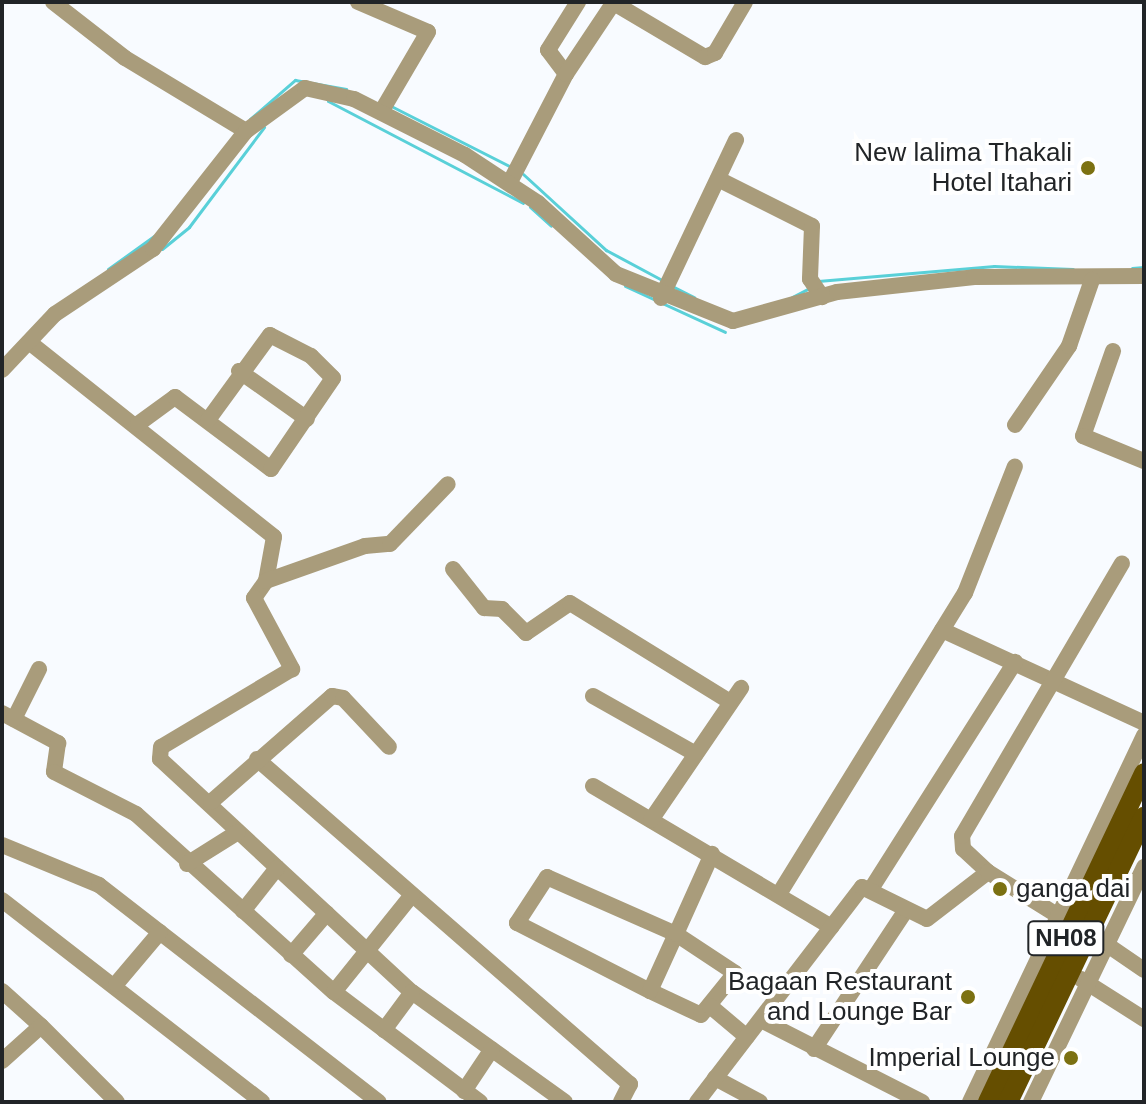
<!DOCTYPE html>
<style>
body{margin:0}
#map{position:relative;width:1146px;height:1104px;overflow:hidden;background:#f8fbff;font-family:Helvetica,sans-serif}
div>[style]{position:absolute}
.stream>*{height:3px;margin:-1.5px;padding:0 1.5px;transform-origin:1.5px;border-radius:1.5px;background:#59d0d8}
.minor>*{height:16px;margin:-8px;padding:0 8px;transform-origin:8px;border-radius:8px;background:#a99c7b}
.major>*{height:20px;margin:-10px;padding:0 10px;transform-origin:10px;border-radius:10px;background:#654e00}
.dots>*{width:22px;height:22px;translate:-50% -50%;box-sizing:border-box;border:4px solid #fff;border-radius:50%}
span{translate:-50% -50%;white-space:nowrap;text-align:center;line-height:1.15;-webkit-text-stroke:8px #fff;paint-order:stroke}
.shield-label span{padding:2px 6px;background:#fff;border:2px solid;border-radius:6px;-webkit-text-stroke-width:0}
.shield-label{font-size:24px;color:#212427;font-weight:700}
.poi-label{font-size:26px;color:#212427}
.right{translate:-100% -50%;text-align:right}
.left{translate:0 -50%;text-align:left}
.frame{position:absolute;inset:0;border:4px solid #212427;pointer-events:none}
</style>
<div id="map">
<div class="stream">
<i style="left:328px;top:101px;width:220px;rotate:27.6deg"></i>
<i style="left:391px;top:106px;width:137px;rotate:26.9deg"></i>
<i style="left:250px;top:119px;width:60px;rotate:-40.9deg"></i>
<i style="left:295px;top:80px;width:52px;rotate:10deg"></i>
<i style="left:523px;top:174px;width:113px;rotate:42.5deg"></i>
<i style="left:606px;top:250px;width:64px;rotate:28.2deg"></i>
<i style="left:530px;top:207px;width:28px;rotate:42deg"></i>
<i style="left:162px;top:249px;width:35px;rotate:-39deg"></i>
<i style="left:189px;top:227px;width:125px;rotate:-53.1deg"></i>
<i style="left:1132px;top:268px;width:12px;rotate:-5deg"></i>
<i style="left:108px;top:269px;width:57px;rotate:-35.7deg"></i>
<i style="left:818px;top:281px;width:177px;rotate:-4.9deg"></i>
<i style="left:994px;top:266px;width:79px;rotate:2.2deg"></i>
<i style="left:625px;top:286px;width:110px;rotate:24.7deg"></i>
<i style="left:672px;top:286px;width:25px;rotate:27deg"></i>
<i style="left:792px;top:297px;width:20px;rotate:-27deg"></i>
</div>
<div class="minor">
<i style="left:53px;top:2px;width:91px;rotate:37.9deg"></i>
<i style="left:125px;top:58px;width:141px;rotate:31.1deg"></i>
<i style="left:358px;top:2px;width:76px;rotate:23.2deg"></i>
<i style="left:428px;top:32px;width:93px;rotate:120.4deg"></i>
<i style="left:614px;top:3px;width:106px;rotate:30.7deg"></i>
<i style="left:705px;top:57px;width:11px;rotate:-22deg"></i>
<i style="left:715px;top:53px;width:59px;rotate:-59.5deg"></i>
<i style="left:566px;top:74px;width:30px;rotate:-127deg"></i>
<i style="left:548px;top:50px;width:57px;rotate:-58deg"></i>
<i style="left:718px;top:179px;width:105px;rotate:26.6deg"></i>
<i style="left:812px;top:226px;width:53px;rotate:92.2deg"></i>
<i style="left:810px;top:279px;width:22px;rotate:56deg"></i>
<i style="left:510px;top:182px;width:122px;rotate:-62.6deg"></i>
<i style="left:566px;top:74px;width:87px;rotate:-56.3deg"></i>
<i style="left:661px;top:298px;width:175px;rotate:-64.6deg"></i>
<i style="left:29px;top:342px;width:313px;rotate:38.5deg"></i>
<i style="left:274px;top:537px;width:45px;rotate:100.3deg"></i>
<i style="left:266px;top:581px;width:21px;rotate:125deg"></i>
<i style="left:254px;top:598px;width:81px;rotate:61.8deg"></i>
<i style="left:292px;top:669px;width:152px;rotate:149.2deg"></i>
<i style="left:161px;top:747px;width:12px;rotate:95deg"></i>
<i style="left:160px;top:759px;width:343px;rotate:42.8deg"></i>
<i style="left:412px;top:992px;width:188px;rotate:35.7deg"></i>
<i style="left:1113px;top:351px;width:90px;rotate:109.4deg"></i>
<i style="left:1083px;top:436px;width:66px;rotate:22.3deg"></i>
<i style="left:2px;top:370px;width:77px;rotate:-46.6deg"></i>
<i style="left:55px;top:314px;width:118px;rotate:-33.6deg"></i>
<i style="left:153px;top:249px;width:150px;rotate:-51.8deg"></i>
<i style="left:246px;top:131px;width:73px;rotate:-36.1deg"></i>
<i style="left:305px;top:88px;width:50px;rotate:12.7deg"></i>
<i style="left:354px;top:99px;width:124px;rotate:26.8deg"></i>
<i style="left:465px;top:155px;width:87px;rotate:33.3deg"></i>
<i style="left:538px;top:203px;width:105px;rotate:42.3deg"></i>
<i style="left:616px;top:274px;width:126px;rotate:21.9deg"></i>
<i style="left:733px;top:321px;width:108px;rotate:-15.6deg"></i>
<i style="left:837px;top:292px;width:138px;rotate:-6.2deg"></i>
<i style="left:974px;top:277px;width:170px;rotate:-0.3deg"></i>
<i style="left:239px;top:371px;width:83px;rotate:35.2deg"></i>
<i style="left:138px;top:424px;width:46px;rotate:-36.1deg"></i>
<i style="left:175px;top:397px;width:120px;rotate:36.9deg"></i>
<i style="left:271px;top:469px;width:110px;rotate:-55.7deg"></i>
<i style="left:333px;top:378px;width:31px;rotate:-135deg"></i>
<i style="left:311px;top:356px;width:46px;rotate:-152.9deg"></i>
<i style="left:270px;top:335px;width:105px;rotate:126.1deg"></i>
<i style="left:1015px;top:425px;width:96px;rotate:-55.6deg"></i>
<i style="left:1069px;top:346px;width:70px;rotate:-70.8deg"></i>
<i style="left:453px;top:569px;width:50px;rotate:51.5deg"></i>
<i style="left:484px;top:608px;width:18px;rotate:3deg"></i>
<i style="left:502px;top:609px;width:34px;rotate:45deg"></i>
<i style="left:526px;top:633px;width:53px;rotate:-34.3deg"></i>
<i style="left:570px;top:603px;width:188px;rotate:31.7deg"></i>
<i style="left:266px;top:581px;width:105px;rotate:-19.5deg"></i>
<i style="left:365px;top:546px;width:25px;rotate:-5deg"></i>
<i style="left:390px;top:544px;width:83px;rotate:-46deg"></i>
<i style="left:942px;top:630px;width:222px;rotate:24.7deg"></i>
<i style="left:593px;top:696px;width:118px;rotate:29.4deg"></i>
<i style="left:2px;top:713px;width:64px;rotate:28.2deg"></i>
<i style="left:58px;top:743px;width:29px;rotate:98deg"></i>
<i style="left:54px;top:772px;width:92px;rotate:27.1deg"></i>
<i style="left:136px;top:814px;width:266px;rotate:42deg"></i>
<i style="left:334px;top:992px;width:183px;rotate:37deg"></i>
<i style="left:14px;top:719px;width:56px;rotate:-63.4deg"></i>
<i style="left:257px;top:759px;width:495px;rotate:41.1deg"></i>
<i style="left:630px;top:1084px;width:20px;rotate:117deg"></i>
<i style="left:593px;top:786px;width:277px;rotate:30.6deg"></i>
<i style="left:211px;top:802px;width:161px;rotate:-41.2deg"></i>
<i style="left:332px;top:696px;width:11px;rotate:10deg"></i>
<i style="left:343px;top:698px;width:67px;rotate:46.8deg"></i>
<i style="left:651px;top:820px;width:160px;rotate:-55.7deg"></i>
<i style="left:2px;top:845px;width:105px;rotate:22.4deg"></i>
<i style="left:99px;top:885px;width:354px;rotate:37.8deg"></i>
<i style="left:187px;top:864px;width:60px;rotate:-32.1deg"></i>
<i style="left:988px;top:872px;width:34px;rotate:-137deg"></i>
<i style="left:963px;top:849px;width:13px;rotate:-94deg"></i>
<i style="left:962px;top:836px;width:316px;rotate:-59.6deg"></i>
<i style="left:871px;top:889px;width:269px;rotate:-57.6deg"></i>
<i style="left:779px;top:894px;width:354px;rotate:-58.3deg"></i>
<i style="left:965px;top:593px;width:136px;rotate:-68.5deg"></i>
<i style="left:2px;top:900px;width:329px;rotate:37.8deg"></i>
<i style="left:243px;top:911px;width:55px;rotate:-51.7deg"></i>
<i style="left:1106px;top:944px;width:46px;rotate:34.4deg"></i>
<i style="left:291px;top:955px;width:55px;rotate:-49.4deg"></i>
<i style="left:1081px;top:979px;width:75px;rotate:32.4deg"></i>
<i style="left:116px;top:984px;width:68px;rotate:-49.8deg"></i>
<i style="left:2px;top:991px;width:52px;rotate:41.9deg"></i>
<i style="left:650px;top:991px;width:56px;rotate:25.2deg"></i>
<i style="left:701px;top:1015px;width:54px;rotate:-51deg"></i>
<i style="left:735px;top:973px;width:71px;rotate:-146.5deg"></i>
<i style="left:676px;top:934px;width:141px;rotate:-156.2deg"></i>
<i style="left:547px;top:877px;width:55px;rotate:123.1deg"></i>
<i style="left:517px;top:923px;width:149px;rotate:27.1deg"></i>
<i style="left:650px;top:991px;width:63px;rotate:-65.5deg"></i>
<i style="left:676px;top:934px;width:88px;rotate:-65.8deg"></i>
<i style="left:334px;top:992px;width:124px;rotate:-51.2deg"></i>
<i style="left:710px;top:1006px;width:48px;rotate:40deg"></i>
<i style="left:761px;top:1020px;width:181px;rotate:27deg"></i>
<i style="left:384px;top:1030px;width:47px;rotate:-53.6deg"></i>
<i style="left:814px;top:1049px;width:167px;rotate:-56.5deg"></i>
<i style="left:2px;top:1061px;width:52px;rotate:-41.9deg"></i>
<i style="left:41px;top:1026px;width:107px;rotate:45deg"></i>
<i style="left:715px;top:1078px;width:51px;rotate:28.1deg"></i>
<i style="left:464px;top:1091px;width:50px;rotate:-56.3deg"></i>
<i style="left:697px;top:1102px;width:271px;rotate:-52.5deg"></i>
<i style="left:862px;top:887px;width:72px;rotate:26.2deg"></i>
<i style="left:927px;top:919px;width:77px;rotate:-37.6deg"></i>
<i style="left:988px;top:872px;width:85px;rotate:32deg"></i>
<i style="left:970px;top:1102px;width:406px;rotate:-64.6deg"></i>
<i style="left:1031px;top:1102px;width:261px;rotate:-64.3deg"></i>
</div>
<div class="major">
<i style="left:988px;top:1102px;width:364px;rotate:-64.6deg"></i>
<i style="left:1008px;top:1102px;width:316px;rotate:-64.5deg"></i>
</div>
<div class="dots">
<i style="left:1088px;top:168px;background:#7c7112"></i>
<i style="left:1000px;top:889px;background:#7c7112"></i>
<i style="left:968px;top:997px;background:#7c7112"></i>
<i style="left:1071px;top:1058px;background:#7c7112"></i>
</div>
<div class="shield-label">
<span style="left:1066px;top:938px">NH08</span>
</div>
<div class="poi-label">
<span class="right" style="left:1072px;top:168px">New lalima Thakali<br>Hotel Itahari</span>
<span class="left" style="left:1016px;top:889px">ganga dai</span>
<span class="right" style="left:952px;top:997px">Bagaan Restaurant<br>and Lounge Bar</span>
<span class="right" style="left:1055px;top:1058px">Imperial Lounge</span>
</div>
<div class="frame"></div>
</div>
